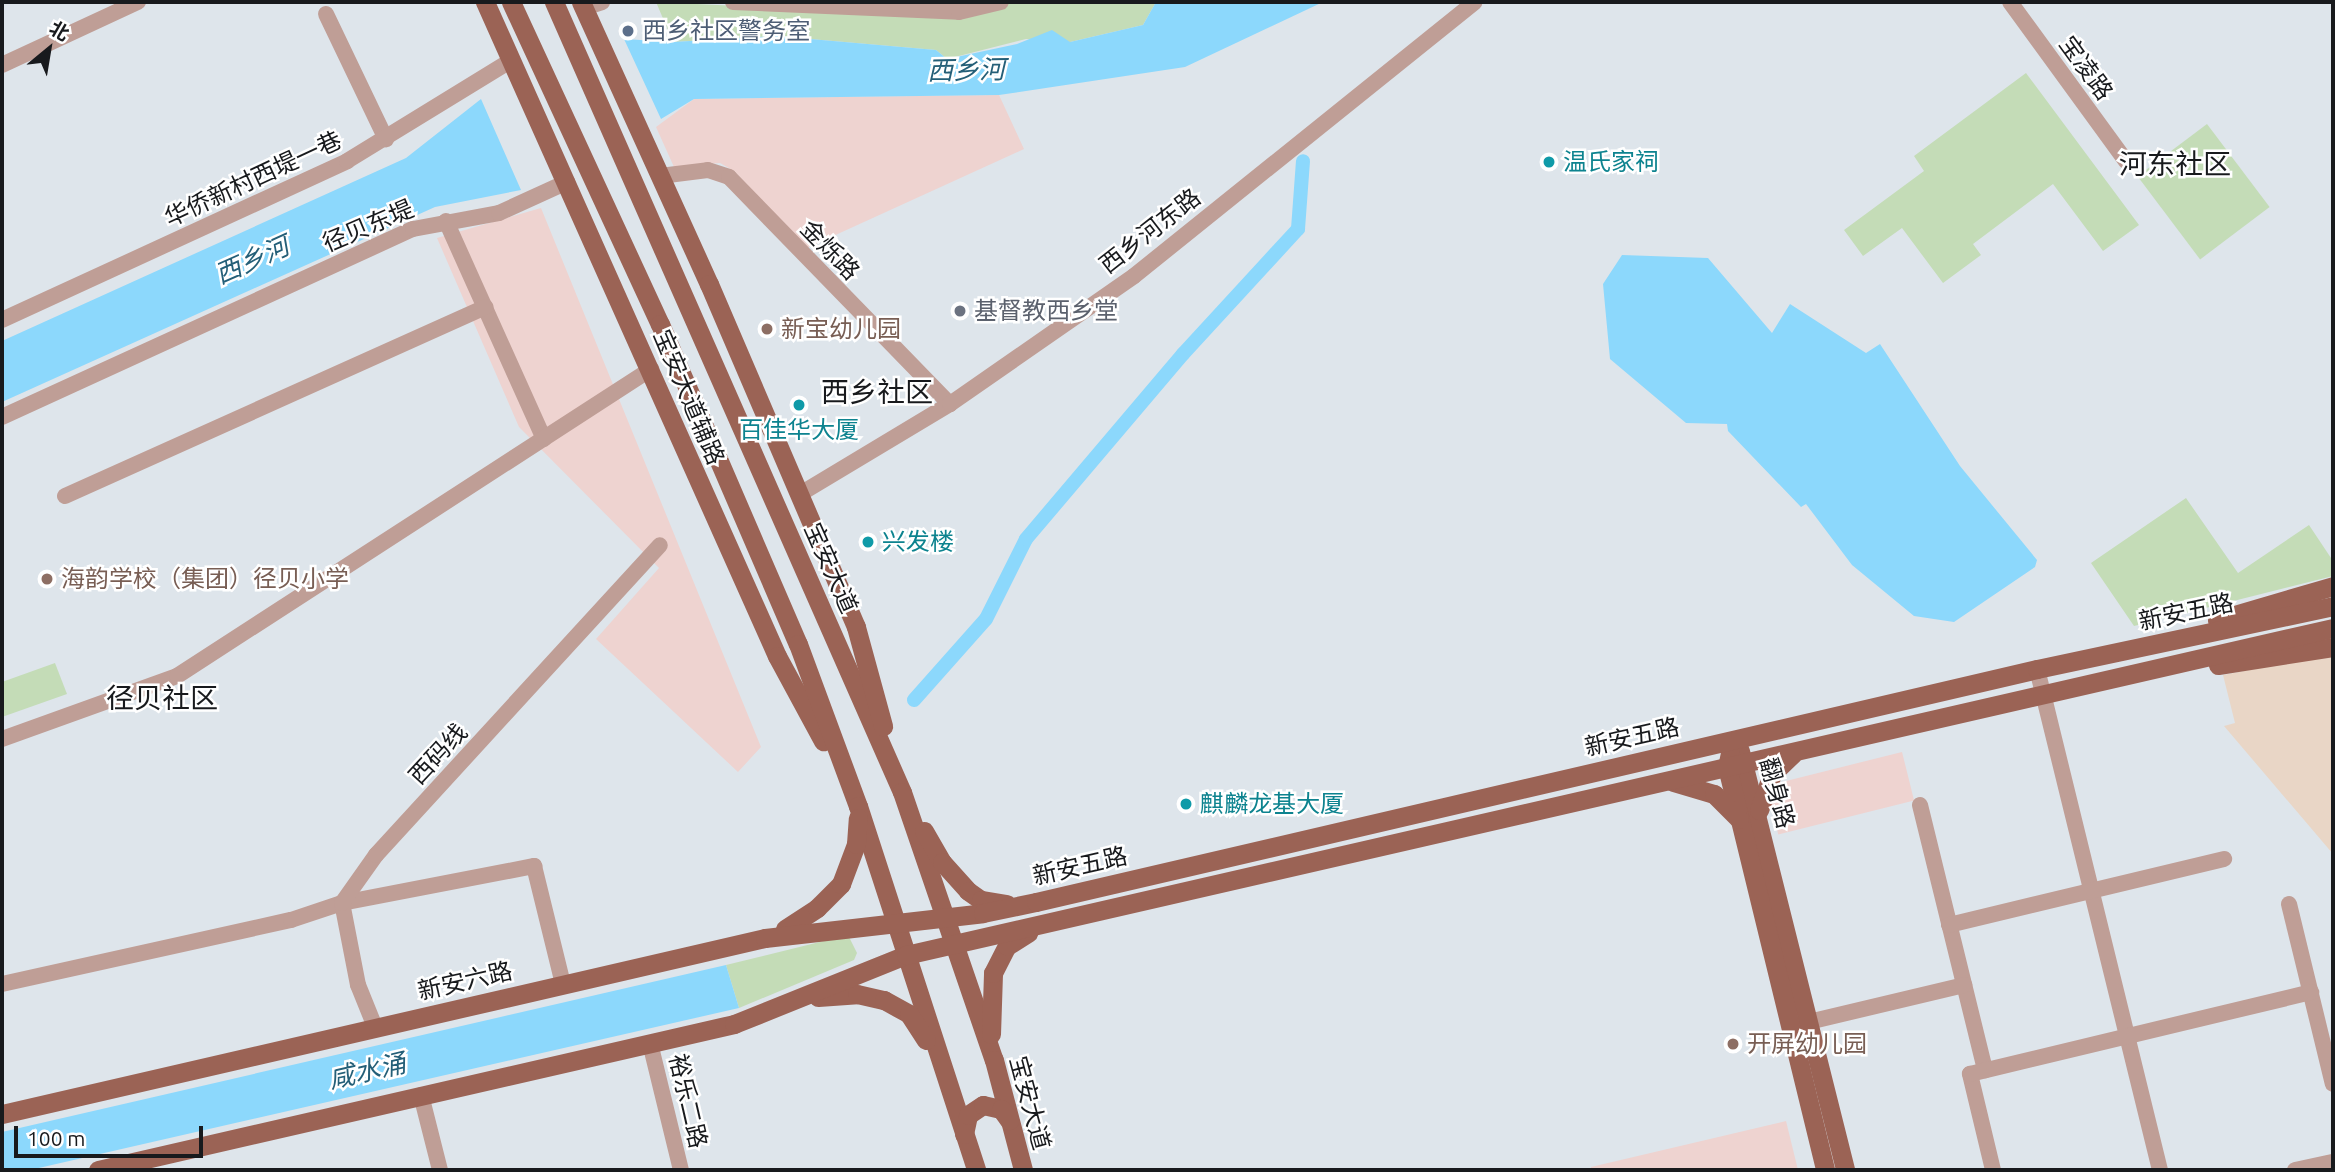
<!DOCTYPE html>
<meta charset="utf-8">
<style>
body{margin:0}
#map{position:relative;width:2335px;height:1172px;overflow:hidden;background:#dee5eb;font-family:Ubuntu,"Noto Sans SC",sans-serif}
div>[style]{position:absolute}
.commercial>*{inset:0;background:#eed3d0;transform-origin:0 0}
.industrial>*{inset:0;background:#e9d6c6}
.green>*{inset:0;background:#c4dcb7;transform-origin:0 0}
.water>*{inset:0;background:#8cd8fc}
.canal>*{height:14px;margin:-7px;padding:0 7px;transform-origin:7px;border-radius:7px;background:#8cd8fc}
.minor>*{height:16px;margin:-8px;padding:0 8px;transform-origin:8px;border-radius:8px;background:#bf9e96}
.major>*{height:19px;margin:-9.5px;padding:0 9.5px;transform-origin:9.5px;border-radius:9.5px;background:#9b6355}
.dots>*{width:19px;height:19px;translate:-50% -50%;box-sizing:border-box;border:4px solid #fff;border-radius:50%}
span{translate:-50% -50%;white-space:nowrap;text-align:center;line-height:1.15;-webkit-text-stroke:5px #fff;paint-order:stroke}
.service-label{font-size:24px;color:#4e5e75}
.left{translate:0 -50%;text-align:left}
.street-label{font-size:24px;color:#181a1d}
.culture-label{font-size:24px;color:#0d838f}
.worship-label{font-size:24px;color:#5b616d}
.education-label{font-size:24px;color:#785e54}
.water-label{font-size:26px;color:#245f78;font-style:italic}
.quarter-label{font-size:28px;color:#181a1d}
.frame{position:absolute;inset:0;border:4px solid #181a1d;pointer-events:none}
.north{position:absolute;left:14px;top:14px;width:70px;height:70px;-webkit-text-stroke:5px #fff;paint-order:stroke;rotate:30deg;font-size:19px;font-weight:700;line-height:28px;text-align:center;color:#181a1d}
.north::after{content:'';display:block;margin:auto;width:24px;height:32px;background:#181a1d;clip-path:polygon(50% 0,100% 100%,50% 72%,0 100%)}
.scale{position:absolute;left:14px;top:1126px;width:189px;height:32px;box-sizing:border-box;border:4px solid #181a1d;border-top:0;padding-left:9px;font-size:21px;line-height:24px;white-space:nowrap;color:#181a1d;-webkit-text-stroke:5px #fff;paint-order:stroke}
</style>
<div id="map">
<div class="commercial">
<i style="clip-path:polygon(999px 95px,1024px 149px,807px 248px,734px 171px,720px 163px,674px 167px,656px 127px,694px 99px)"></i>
<i style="clip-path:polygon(541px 208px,761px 747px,738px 772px,596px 639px,659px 568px,519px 427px,437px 238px)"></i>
<i style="left:1902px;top:752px;width:50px;height:140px;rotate:76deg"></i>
<i style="clip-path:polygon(1786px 1121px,1798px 1170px,1591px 1170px,1591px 1167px)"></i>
</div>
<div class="industrial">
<i style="clip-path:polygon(2333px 654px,2333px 854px,2224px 726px,2235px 723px,2223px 675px)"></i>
</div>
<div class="green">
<i style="clip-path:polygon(656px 2px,963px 17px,1012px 2px,1156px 2px,1143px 25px,1070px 42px,1026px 39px,947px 59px,936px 50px,776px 36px,673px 42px)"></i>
<i style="clip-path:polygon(2026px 73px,2139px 225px,2103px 251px,2053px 184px,1973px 244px,1981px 255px,1943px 283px,1902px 228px,1863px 256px,1844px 230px,1924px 171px,1914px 156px)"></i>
<i style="left:2207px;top:124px;width:104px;height:87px;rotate:53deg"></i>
<i style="clip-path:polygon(2186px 498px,2238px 573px,2309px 525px,2333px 561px,2333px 576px,2134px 626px,2091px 563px)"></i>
<i style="clip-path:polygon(55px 663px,67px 694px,2px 717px,2px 682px)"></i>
<i style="clip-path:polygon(848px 935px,857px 953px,854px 960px,739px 1008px,726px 965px)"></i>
</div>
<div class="water">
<i style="clip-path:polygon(1156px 2px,1323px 2px,1185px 67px,999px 95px,694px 99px,661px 119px,624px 39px,673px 42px,776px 36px,936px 50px,947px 59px,1017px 44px,1052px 30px,1070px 42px,1143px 25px)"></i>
<i style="clip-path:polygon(481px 99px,521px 190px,435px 207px,2px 402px,2px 341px,406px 158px)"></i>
<i style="clip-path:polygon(1622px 255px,1708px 258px,1772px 333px,1790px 304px,1866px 353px,1880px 344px,1960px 466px,2037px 560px,2035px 567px,1954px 622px,1914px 616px,1852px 565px,1806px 504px,1801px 507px,1728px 431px,1727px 424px,1686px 423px,1610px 359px,1603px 284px)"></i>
<i style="clip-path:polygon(726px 965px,739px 1008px,30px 1170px,2px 1170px,2px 1132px)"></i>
</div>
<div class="canal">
<i style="left:914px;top:700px;width:108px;rotate:-48.4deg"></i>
<i style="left:986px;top:619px;width:89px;rotate:-63.4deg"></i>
<i style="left:1026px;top:539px;width:243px;rotate:-49.7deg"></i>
<i style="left:1183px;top:354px;width:170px;rotate:-47.4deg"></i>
<i style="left:1298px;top:229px;width:68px;rotate:-85.8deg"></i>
</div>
<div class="minor">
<i style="left:733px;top:2px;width:226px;rotate:2.5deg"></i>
<i style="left:959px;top:12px;width:43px;rotate:-13.4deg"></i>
<i style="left:2010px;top:2px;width:197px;rotate:53.9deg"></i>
<i style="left:584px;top:8px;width:19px;rotate:-18deg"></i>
<i style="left:326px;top:14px;width:139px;rotate:64.4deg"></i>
<i style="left:2px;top:65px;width:150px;rotate:-24.9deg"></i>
<i style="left:660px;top:176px;width:48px;rotate:-7.1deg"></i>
<i style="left:708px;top:170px;width:22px;rotate:18deg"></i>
<i style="left:729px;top:177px;width:317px;rotate:45.8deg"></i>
<i style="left:446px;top:221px;width:239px;rotate:65.8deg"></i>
<i style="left:2px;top:320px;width:380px;rotate:-24.7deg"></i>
<i style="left:347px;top:161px;width:193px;rotate:-31.5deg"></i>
<i style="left:2px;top:417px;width:452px;rotate:-24.6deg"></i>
<i style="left:413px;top:229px;width:87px;rotate:-10.5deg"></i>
<i style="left:499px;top:213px;width:75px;rotate:-24.5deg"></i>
<i style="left:800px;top:494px;width:175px;rotate:-31deg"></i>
<i style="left:950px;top:404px;width:224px;rotate:-34.8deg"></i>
<i style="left:1134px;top:276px;width:437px;rotate:-38.8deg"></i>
<i style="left:65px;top:496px;width:461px;rotate:-24.2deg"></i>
<i style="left:2037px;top:669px;width:516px;rotate:76.21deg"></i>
<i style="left:2px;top:739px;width:186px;rotate:-19.8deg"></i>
<i style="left:177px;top:676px;width:565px;rotate:-32.93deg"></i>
<i style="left:1920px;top:805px;width:273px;rotate:76.2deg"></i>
<i style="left:2289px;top:904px;width:185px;rotate:76.3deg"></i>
<i style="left:1949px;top:925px;width:283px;rotate:-13.5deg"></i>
<i style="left:2px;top:984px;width:296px;rotate:-12.5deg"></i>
<i style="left:291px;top:920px;width:54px;rotate:-18.4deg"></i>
<i style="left:342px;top:903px;width:196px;rotate:-10.9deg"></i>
<i style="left:534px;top:866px;width:122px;rotate:76.2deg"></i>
<i style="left:1796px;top:1025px;width:173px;rotate:-13.4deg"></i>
<i style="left:375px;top:1027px;width:45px;rotate:-112deg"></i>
<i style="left:358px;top:985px;width:84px;rotate:-101deg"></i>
<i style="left:342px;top:903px;width:59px;rotate:-54.7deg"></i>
<i style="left:376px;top:855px;width:420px;rotate:-47.5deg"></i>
<i style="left:650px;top:1043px;width:131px;rotate:76.3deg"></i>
<i style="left:421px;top:1095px;width:77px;rotate:75.8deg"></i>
<i style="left:1993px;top:1170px;width:99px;rotate:-103.5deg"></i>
<i style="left:1970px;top:1074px;width:351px;rotate:-13.5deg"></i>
<i style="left:2295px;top:1170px;width:39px;rotate:-12deg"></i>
</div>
<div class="major">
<i style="left:485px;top:2px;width:716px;rotate:65.94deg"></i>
<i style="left:777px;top:656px;width:97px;rotate:61.6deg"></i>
<i style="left:511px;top:2px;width:355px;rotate:65.2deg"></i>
<i style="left:660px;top:324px;width:348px;rotate:66.7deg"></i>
<i style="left:798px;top:644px;width:173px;rotate:69.7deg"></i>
<i style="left:858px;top:806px;width:383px;rotate:72deg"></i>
<i style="left:554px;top:2px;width:863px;rotate:66.23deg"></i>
<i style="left:902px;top:792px;width:283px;rotate:71.1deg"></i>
<i style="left:994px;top:1060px;width:114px;rotate:75.2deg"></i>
<i style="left:581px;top:2px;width:310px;rotate:65.6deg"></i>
<i style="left:709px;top:284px;width:373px;rotate:66.8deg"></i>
<i style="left:856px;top:627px;width:103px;rotate:74.7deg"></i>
<i style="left:2217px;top:620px;width:121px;rotate:-16.3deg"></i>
<i style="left:2218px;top:665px;width:116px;rotate:-8.9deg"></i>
<i style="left:1740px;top:751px;width:432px;rotate:75.9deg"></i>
<i style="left:1730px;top:753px;width:14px;rotate:102deg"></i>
<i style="left:1727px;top:767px;width:415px;rotate:76.3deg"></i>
<i style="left:1673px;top:782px;width:43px;rotate:16.3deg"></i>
<i style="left:1714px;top:794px;width:35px;rotate:45deg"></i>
<i style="left:1759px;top:810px;width:38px;rotate:-70deg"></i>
<i style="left:1772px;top:774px;width:29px;rotate:-44deg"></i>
<i style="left:924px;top:831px;width:36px;rotate:60deg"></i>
<i style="left:942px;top:862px;width:39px;rotate:48deg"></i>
<i style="left:968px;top:891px;width:16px;rotate:35deg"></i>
<i style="left:981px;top:900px;width:26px;rotate:9deg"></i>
<i style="left:785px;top:929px;width:38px;rotate:-33deg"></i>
<i style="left:817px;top:908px;width:34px;rotate:-45deg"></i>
<i style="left:841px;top:884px;width:43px;rotate:-69.4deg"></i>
<i style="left:856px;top:844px;width:26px;rotate:-86deg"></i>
<i style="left:818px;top:997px;width:39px;rotate:-4deg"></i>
<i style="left:857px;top:994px;width:28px;rotate:13deg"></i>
<i style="left:884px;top:1000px;width:29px;rotate:29deg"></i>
<i style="left:909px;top:1014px;width:31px;rotate:57deg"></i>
<i style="left:991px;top:1034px;width:61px;rotate:-88.1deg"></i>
<i style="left:993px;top:973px;width:30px;rotate:-63deg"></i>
<i style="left:1007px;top:946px;width:25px;rotate:-32deg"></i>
<i style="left:2px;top:1114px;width:783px;rotate:-12.99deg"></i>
<i style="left:765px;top:938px;width:219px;rotate:-6.5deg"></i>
<i style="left:983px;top:913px;width:54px;rotate:-11.7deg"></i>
<i style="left:1036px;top:902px;width:1028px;rotate:-13.1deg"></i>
<i style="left:2037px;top:669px;width:303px;rotate:-12deg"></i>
<i style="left:964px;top:1134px;width:19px;rotate:-78deg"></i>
<i style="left:968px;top:1115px;width:18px;rotate:-34deg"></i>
<i style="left:983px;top:1105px;width:18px;rotate:13deg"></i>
<i style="left:1001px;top:1109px;width:14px;rotate:54deg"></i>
<i style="left:98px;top:1170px;width:653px;rotate:-12.93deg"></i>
<i style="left:734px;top:1024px;width:185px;rotate:-21.9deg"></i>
<i style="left:906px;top:955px;width:1464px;rotate:-12.91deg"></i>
</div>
<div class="dots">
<i style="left:628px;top:31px;background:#5c6f8a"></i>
<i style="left:1549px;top:162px;background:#0f9aa8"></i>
<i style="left:960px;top:311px;background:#6b7280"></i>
<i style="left:767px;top:329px;background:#8d6e63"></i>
<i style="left:799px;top:405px;background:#0f9aa8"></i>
<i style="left:868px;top:542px;background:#0f9aa8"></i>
<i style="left:47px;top:579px;background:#8d6e63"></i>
<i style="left:1186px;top:804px;background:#0f9aa8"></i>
<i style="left:1733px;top:1044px;background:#8d6e63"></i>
</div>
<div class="service-label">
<span class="left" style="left:642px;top:31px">西乡社区警务室</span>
</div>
<div class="street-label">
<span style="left:2086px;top:68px;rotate:54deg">宝凌路</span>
<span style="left:253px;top:179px;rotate:-25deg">华侨新村西堤一巷</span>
<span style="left:368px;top:226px;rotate:-23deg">径贝东堤</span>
<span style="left:1150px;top:231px;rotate:-38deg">西乡河东路</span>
<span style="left:830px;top:250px;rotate:46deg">金烁路</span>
<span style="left:689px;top:397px;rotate:67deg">宝安大道辅路</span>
<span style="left:831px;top:568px;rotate:66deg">宝安大道</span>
<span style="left:2186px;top:612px;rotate:-12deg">新安五路</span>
<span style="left:1632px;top:737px;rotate:-13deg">新安五路</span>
<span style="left:438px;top:754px;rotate:-47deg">西码线</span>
<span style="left:1777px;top:793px;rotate:75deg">翻身路</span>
<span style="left:1080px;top:866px;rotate:-13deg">新安五路</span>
<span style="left:465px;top:981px;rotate:-13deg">新安六路</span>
<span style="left:688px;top:1101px;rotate:77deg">裕乐二路</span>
<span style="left:1030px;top:1103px;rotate:75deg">宝安大道</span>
</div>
<div class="culture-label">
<span class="left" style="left:1563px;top:162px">温氏家祠</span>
<span style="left:799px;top:430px">百佳华大厦</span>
<span class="left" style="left:882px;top:542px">兴发楼</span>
<span class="left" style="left:1200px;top:804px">麒麟龙基大厦</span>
</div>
<div class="worship-label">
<span class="left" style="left:974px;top:311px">基督教西乡堂</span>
</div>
<div class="education-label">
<span class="left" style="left:781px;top:329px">新宝幼儿园</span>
<span class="left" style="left:61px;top:579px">海韵学校（集团）径贝小学</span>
<span class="left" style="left:1747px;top:1044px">开屏幼儿园</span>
</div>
<div class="water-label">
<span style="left:966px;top:70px;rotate:-1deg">西乡河</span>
<span style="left:252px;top:260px;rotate:-24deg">西乡河</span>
<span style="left:367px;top:1071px;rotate:-13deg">咸水涌</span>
</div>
<div class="quarter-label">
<span style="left:2175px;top:164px">河东社区</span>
<span style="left:877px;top:392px">西乡社区</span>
<span style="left:162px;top:698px">径贝社区</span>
</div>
<div class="frame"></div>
<div class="north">北</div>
<div class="scale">100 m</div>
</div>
